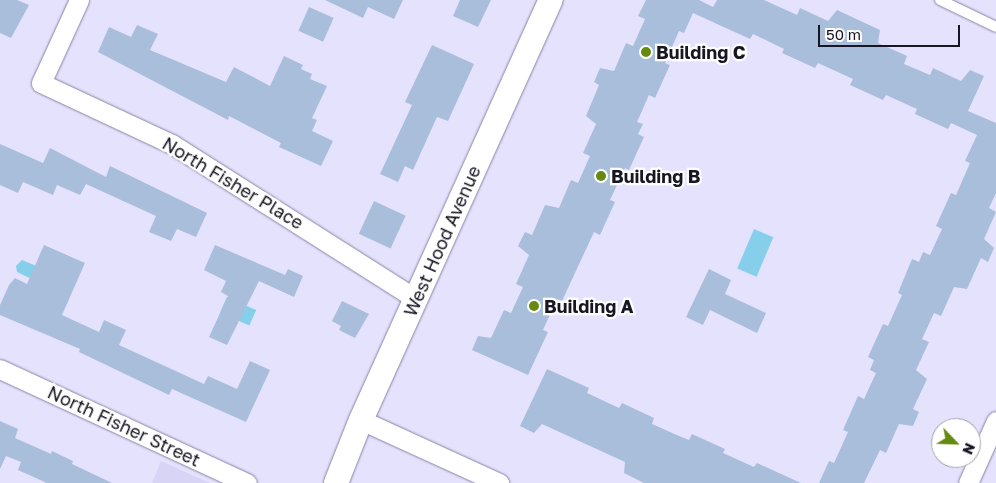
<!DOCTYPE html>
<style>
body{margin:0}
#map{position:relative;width:996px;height:483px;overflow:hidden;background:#e5e2fe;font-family:"Golos Text",sans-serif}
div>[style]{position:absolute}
.built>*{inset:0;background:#d8d4f6}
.water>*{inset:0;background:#86cfeb;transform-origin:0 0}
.building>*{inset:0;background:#a9bedb;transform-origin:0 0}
.roads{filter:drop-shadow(0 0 1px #8884a4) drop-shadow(0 0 1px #8884a4)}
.service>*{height:10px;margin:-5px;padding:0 5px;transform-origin:5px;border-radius:5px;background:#fff}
.minor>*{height:19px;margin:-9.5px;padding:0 9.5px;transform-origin:9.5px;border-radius:9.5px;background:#fff}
.tertiary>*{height:24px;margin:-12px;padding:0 12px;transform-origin:12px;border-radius:12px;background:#fff}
.dots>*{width:14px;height:14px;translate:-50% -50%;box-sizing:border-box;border:2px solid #fff;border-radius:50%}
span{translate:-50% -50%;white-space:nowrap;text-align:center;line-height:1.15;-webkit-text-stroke:4.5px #fff;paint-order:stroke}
.poi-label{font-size:18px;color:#171622;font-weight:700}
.left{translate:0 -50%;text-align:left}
.street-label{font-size:18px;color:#171622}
.north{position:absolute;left:931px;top:418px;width:50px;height:50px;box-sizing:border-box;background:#fff;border:1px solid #a2a2a7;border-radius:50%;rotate:114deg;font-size:14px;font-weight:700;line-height:20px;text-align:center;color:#171622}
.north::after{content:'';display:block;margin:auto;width:18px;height:22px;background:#668a0f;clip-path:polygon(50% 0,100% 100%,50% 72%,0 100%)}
.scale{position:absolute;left:818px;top:25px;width:142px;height:22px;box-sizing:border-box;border:2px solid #171622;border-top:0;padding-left:6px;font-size:15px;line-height:18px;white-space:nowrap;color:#171622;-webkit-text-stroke:4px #fff;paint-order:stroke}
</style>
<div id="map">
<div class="built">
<i style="clip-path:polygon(161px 461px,210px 483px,152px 483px)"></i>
</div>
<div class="water">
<i style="left:754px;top:229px;width:21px;height:43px;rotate:23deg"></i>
<i style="clip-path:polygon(22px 260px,44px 269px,38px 282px,17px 272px,16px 266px)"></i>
<i style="left:227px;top:297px;width:32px;height:17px;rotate:24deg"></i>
</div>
<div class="building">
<i style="clip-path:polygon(0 0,17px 0,29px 5px,11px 38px,0 33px)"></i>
<i style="clip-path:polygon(325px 0,403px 0,394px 19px,368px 7px,363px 18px)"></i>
<i style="clip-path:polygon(460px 0,491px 0,478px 27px,453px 16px)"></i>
<i style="clip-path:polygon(646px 0,699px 0,713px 7px,717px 0,764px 0,797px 15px,800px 8px,828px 21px,837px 10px,880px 30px,878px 43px,907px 56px,904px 64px,930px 75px,933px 68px,961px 81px,970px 70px,984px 76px,968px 111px,996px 123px,996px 193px,989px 208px,996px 212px,984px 239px,994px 248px,988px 262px,981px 258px,967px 289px,954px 287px,941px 316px,934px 313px,922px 339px,929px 342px,916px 370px,927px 379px,913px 409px,919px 412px,913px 426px,899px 424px,886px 453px,880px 450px,864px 483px,819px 483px,829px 461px,834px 463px,848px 432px,843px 430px,858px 396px,864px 399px,876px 373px,870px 370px,874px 360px,868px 357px,883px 324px,888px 326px,902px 295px,898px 293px,912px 259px,919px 262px,923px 252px,930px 255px,942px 229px,936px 226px,951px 193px,956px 195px,970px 163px,965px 161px,977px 135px,951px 123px,948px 129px,915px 114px,917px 109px,886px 95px,883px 100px,850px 85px,853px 79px,818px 63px,815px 68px,782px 53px,784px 49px,753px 34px,750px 39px,693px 13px,684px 33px,679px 31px,665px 63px,670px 65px,655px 98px,649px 95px,637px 122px,643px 124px,638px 134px,644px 137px,629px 170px,625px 168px,610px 200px,615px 202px,600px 235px,594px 232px,562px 301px,557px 299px,543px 330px,548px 332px,528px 375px,472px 350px,478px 336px,491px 338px,504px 310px,511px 313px,523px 287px,516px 284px,529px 255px,518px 246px,525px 232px,532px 235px,545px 205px,559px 208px,571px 180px,578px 183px,590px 156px,583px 153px,596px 124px,586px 116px,599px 85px,594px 82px,600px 68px,614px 71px,626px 43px,633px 46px,645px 19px,638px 16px)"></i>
<i style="left:309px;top:7px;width:27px;height:26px;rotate:24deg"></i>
<i style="clip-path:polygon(137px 25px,158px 34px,150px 50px,226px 82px,234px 67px,270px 86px,284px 56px,303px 65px,301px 69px,312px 74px,310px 79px,327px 86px,312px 118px,317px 120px,312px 131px,333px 141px,321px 166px,279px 147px,281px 143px,229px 116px,228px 120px,98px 52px,109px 27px,131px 37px)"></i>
<i style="clip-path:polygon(432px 45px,474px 64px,448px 121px,437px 117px,413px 170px,405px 166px,398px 182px,380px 174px,412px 105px,405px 102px)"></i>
<i style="clip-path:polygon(0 144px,43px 163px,50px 148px,106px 177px,110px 166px,207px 213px,196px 237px,177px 229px,171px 241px,149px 232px,156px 216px,86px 184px,80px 195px,57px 185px,53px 195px,23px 182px,18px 193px,0 185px)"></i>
<i style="left:374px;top:201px;width:35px;height:36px;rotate:25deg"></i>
<i style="clip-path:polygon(44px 245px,85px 263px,62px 315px,99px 332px,104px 320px,126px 330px,119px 345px,204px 384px,208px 376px,237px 389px,250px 361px,270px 370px,246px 422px,172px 389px,169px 395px,79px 352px,80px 349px,0 315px,0 305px,9px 285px,15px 278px,27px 284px)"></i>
<i style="clip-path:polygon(215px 245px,285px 275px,288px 269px,303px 276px,294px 297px,259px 281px,227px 345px,209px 337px,228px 296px,221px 292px,226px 281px,204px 270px)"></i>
<i style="clip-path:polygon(709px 269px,731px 280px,725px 294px,766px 313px,757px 333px,710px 310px,703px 325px,686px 317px)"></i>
<i style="clip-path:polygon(342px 301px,369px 314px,355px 338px,339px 330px,341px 326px,332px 321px)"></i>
<i style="clip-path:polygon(547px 369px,589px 388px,587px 393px,619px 408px,622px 403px,654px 418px,652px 424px,679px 436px,689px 440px,692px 434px,725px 449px,723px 453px,754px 467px,757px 463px,801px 483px,644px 483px,624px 473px,625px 462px,542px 424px,534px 433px,520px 426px)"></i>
<i style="clip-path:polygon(0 421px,18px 429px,15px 438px,51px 454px,52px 451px,73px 461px,72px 464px,112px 483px,47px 483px,18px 470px,21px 462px,6px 456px,0 469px)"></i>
</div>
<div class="roads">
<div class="service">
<i style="left:940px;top:0;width:62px;rotate:25.7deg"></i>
</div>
<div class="minor">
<i style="left:79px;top:0;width:91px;rotate:114.6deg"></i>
<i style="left:41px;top:83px;width:145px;rotate:25deg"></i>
<i style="left:172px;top:144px;width:289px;rotate:32.4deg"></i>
<i style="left:0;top:369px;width:272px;rotate:24.8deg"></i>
<i style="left:361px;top:420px;width:152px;rotate:24.5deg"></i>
<i style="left:968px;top:483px;width:68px;rotate:-65.7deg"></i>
</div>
<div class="tertiary">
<i style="left:336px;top:483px;width:68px;rotate:-68.4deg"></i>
<i style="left:361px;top:420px;width:461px;rotate:-65.7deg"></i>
</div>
</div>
<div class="dots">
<i style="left:646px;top:52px;background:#668a0f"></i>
<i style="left:601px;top:176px;background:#668a0f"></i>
<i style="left:534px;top:306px;background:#668a0f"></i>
</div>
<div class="poi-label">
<span class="left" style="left:656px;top:52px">Building C</span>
<span class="left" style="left:611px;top:176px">Building B</span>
<span class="left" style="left:544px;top:306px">Building A</span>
</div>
<div class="street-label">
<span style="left:233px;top:183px;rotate:31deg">North Fisher Place</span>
<span style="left:442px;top:241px;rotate:-66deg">West Hood Avenue</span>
<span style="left:124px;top:426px;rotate:25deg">North Fisher Street</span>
</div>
<div class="north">N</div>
<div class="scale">50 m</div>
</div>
